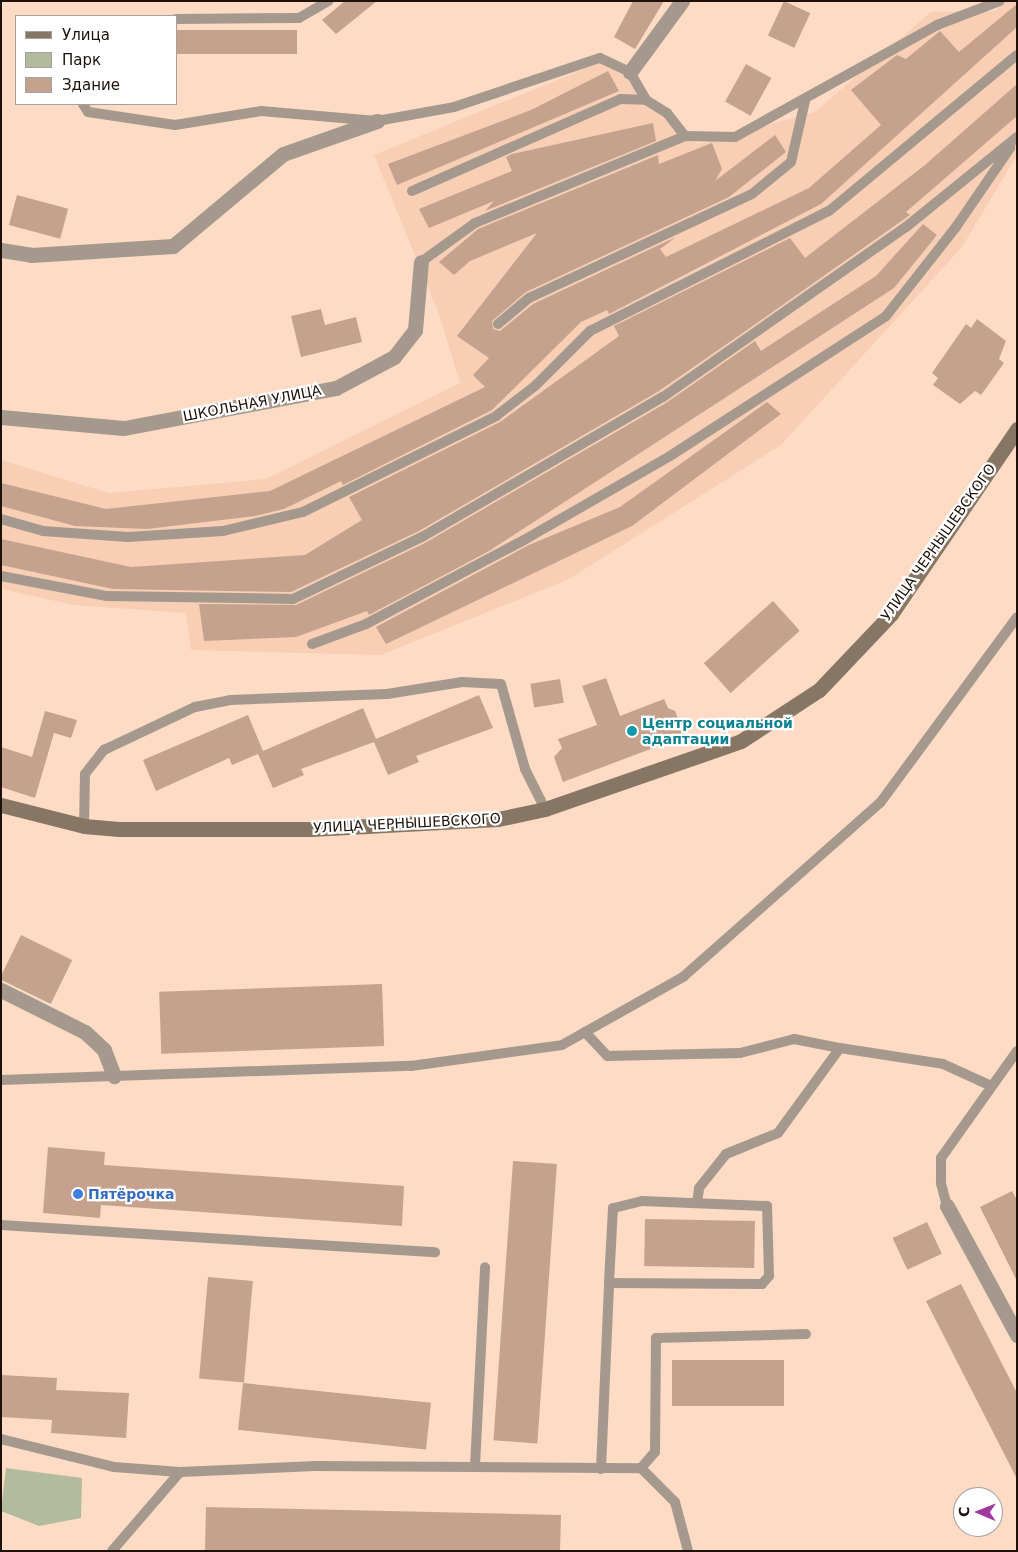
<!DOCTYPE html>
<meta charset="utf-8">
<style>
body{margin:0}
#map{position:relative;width:1018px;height:1552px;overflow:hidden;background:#fedbc4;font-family:"DejaVu Sans",sans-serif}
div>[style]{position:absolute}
.built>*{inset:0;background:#f8ceb4}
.green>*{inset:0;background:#b2bb9e}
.building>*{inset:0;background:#c4a28d;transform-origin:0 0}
.service>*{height:10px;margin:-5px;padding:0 5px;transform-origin:5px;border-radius:5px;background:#a5998d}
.minor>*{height:15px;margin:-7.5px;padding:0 7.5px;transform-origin:7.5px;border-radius:7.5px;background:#a5998d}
.secondary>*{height:15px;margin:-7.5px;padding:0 7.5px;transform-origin:7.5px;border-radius:7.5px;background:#877664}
.dots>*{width:14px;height:14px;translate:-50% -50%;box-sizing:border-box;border:2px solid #fff;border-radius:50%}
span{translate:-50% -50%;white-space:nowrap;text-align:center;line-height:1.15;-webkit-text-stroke:4.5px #fff;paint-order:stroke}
.street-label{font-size:14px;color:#1d1109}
.culture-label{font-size:14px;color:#0d838f;font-weight:700}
.left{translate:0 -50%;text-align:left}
.shop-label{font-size:14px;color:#366cbe;font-weight:700}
.frame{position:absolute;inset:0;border:2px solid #1d1109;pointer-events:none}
.legend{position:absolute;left:15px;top:15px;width:162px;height:90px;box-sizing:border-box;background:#fff;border:1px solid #a5a09d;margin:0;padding:6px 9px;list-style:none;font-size:15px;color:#1d1109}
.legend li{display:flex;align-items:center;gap:10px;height:25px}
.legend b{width:25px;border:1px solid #a5a09d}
.north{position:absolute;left:953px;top:1487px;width:50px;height:50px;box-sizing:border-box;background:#fff;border:1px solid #a5a09d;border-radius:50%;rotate:271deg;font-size:14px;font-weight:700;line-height:20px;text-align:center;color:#1d1109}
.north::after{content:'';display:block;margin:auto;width:18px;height:22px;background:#a13a9e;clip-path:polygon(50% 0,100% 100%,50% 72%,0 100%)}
</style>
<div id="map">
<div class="built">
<i style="clip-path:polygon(1005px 1px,1017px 1px,1017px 155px,962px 247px,781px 445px,569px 579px,381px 655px,191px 650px,186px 613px,74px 605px,1px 589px,1px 460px,109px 493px,266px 479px,460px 383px,439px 314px,374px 155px,611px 58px,697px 144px,815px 112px,931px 12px,995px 11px)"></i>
</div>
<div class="green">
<i style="clip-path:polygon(6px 1468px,82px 1478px,81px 1518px,39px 1526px,1px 1511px)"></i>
</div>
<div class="building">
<i style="clip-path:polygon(345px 1px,377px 1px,336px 34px,322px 20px)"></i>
<i style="clip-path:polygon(633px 1px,664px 1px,635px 49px,614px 37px)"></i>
<i style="left:784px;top:1px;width:29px;height:38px;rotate:25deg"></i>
<i style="clip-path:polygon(1017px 4px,1017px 27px,821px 204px,609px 314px,607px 310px,581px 322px,492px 410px,343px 485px,341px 481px,284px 509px,255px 516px,147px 529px,75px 526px,1px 506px,1px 483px,106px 509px,270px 491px,485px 387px,473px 375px,489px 358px,457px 336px,537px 233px,470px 261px,454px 275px,439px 262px,478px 229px,658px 155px,659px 164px,712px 143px,722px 169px,715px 181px,775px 135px,786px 152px,729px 197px,526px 292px,492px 321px,493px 329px,500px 331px,533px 304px,676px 237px,660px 249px,666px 257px,809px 188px,881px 125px,851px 90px,897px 55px,906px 59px,940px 31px,959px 52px)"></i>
<i style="left:176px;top:30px;width:121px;height:24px"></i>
<i style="left:746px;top:64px;width:29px;height:43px;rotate:29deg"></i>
<i style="clip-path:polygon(608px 71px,619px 91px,397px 185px,388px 164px,531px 110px)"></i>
<i style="clip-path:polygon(1017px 84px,1017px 116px,906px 212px,910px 215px,747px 330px,659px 391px,419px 531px,291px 592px,113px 589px,1px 565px,1px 539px,131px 567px,305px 555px,362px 520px,349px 497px,500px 422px,619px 336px,614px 326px,790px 238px,805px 258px,925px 165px)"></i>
<i style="clip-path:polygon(653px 123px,656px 141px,485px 211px,494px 201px,429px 228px,419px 209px,512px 171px,506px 157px,512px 154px)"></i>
<i style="left:17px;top:195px;width:53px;height:31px;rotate:15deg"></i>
<i style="clip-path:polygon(923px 224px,937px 235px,894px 288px,489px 551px,369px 615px,367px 611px,296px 637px,204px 641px,199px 604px,296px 605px,425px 543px,666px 403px,755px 341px,761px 351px,876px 276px)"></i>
<i style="clip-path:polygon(321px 309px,325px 325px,356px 317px,362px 342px,301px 357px,291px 316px)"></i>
<i style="clip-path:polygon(977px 319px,1006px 341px,999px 359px,1004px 363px,981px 395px,975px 391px,960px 404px,933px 385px,938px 378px,932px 373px,966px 324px,971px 328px)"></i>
<i style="clip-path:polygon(767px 402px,781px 414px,632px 526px,386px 644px,376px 627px,529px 545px,620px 507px)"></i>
<i style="left:773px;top:601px;width:40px;height:93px;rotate:48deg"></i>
<i style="clip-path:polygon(606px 678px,620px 716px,664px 699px,668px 708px,675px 711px,685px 736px,563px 782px,554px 757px,562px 748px,558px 739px,597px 725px,582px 686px)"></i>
<i style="left:560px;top:679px;width:24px;height:30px;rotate:81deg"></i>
<i style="clip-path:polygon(479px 695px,493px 728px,416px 756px,419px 762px,388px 775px,374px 742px,301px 769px,304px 775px,273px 788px,258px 754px,232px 765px,229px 758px,156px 791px,143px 760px,248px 715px,263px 751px,363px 708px,376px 739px)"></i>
<i style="clip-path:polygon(45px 711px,77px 720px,71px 738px,54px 733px,35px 798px,1px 787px,1px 747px,32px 757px)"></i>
<i style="left:21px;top:935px;width:57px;height:49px;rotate:26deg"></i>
<i style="left:382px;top:984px;width:62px;height:223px;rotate:88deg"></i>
<i style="clip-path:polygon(48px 1147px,105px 1152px,104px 1165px,404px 1186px,402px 1226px,101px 1205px,100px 1218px,43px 1213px)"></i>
<i style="left:513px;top:1161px;width:44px;height:280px;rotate:4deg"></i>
<i style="clip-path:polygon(1012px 1191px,1017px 1200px,1017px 1281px,980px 1207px)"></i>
<i style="left:645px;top:1219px;width:110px;height:47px;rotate:1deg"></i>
<i style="left:927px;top:1222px;width:35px;height:38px;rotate:65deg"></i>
<i style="left:208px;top:1277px;width:45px;height:102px;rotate:5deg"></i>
<i style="clip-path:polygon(961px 1284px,1017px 1393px,1017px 1479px,926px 1301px)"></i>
<i style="left:784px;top:1360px;width:46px;height:112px;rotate:90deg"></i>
<i style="clip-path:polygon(1px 1375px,57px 1378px,56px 1390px,129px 1393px,126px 1438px,51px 1433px,52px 1420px,1px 1417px)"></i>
<i style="left:243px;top:1383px;width:189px;height:47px;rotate:6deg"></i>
<i style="clip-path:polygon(206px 1507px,561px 1515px,560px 1551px,205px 1550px)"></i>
</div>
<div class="service">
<i style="left:176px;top:19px;width:123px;rotate:-0.5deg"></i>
<i style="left:299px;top:18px;width:34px;rotate:-30deg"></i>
<i style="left:83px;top:104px;width:9px;rotate:58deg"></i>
<i style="left:88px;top:112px;width:88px;rotate:8.5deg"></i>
<i style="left:175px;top:125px;width:87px;rotate:-9.2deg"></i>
<i style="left:261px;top:111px;width:116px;rotate:4.9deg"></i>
<i style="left:377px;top:121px;width:78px;rotate:-10.3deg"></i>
<i style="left:454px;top:107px;width:154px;rotate:-18.6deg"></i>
<i style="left:600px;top:58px;width:33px;rotate:25deg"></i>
<i style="left:630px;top:72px;width:32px;rotate:60deg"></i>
<i style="left:412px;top:191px;width:228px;rotate:-23.8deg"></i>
<i style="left:621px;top:99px;width:25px;rotate:2deg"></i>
<i style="left:646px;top:100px;width:25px;rotate:32deg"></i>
<i style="left:667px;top:113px;width:29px;rotate:52deg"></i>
<i style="left:421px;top:262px;width:67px;rotate:-35.8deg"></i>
<i style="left:475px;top:223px;width:227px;rotate:-22.5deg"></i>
<i style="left:685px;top:136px;width:50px;rotate:1.1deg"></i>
<i style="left:735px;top:137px;width:231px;rotate:-29deg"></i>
<i style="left:937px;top:25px;width:67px;rotate:-20.9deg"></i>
<i style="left:498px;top:324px;width:40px;rotate:-40deg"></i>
<i style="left:529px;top:298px;width:246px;rotate:-25deg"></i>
<i style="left:752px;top:194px;width:50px;rotate:-39.4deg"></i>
<i style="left:791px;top:162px;width:63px;rotate:-77.1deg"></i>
<i style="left:1px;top:519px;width:44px;rotate:15.9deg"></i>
<i style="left:43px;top:531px;width:85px;rotate:4deg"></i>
<i style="left:128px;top:537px;width:95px;rotate:-3.6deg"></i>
<i style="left:223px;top:531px;width:82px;rotate:-13.4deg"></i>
<i style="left:303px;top:512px;width:216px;rotate:-26.4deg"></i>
<i style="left:496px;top:416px;width:49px;rotate:-37.6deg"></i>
<i style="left:535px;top:386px;width:78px;rotate:-45deg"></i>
<i style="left:590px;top:331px;width:267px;rotate:-26.7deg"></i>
<i style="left:829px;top:211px;width:244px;rotate:-39.7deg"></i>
<i style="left:1px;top:576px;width:108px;rotate:10.7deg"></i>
<i style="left:107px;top:596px;width:186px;rotate:0.9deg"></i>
<i style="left:293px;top:599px;width:143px;rotate:-25.7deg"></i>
<i style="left:422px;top:537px;width:279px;rotate:-30.2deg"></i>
<i style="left:663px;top:397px;width:297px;rotate:-35deg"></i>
<i style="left:906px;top:227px;width:143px;rotate:-39deg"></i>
<i style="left:312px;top:644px;width:58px;rotate:-20.3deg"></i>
<i style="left:366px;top:624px;width:179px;rotate:-28deg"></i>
<i style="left:524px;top:540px;width:168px;rotate:-29.9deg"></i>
<i style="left:670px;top:456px;width:257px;rotate:-32.9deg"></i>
<i style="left:886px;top:316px;width:113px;rotate:-51.8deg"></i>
<i style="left:956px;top:227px;width:96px;rotate:-55.6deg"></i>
<i style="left:84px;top:826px;width:52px;rotate:-88.9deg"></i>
<i style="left:85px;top:774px;width:31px;rotate:-52deg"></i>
<i style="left:104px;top:750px;width:101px;rotate:-25.3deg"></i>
<i style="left:195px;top:707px;width:36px;rotate:-11deg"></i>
<i style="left:230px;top:700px;width:157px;rotate:-2.2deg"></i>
<i style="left:387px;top:694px;width:76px;rotate:-9.1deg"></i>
<i style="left:462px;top:682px;width:39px;rotate:3deg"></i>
<i style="left:501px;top:684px;width:88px;rotate:74.2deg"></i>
<i style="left:525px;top:769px;width:45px;rotate:63.4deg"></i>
<i style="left:585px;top:1032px;width:33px;rotate:47deg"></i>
<i style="left:607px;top:1056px;width:133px;rotate:-1.3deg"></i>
<i style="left:740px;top:1053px;width:56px;rotate:-14.5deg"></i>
<i style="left:794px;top:1039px;width:47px;rotate:11.1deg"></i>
<i style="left:1px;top:1080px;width:410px;rotate:-2deg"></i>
<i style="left:411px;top:1066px;width:152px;rotate:-7.9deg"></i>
<i style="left:562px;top:1045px;width:139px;rotate:-29.3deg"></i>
<i style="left:683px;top:977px;width:263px;rotate:-41.5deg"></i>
<i style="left:880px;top:803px;width:231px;rotate:-53.6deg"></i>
<i style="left:697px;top:1203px;width:15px;rotate:-82deg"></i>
<i style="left:699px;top:1188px;width:43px;rotate:-51.5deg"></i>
<i style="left:726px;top:1154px;width:56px;rotate:-22deg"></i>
<i style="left:778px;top:1133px;width:105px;rotate:-53.9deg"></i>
<i style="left:840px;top:1048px;width:104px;rotate:8.8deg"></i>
<i style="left:943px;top:1064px;width:51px;rotate:24.5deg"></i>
<i style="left:947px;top:1206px;width:24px;rotate:-105deg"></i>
<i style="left:941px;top:1183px;width:25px;rotate:-90deg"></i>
<i style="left:941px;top:1158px;width:131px;rotate:-54.6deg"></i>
<i style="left:1px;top:1225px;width:435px;rotate:3.6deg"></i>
<i style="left:1px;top:1439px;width:116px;rotate:13.9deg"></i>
<i style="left:114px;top:1467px;width:66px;rotate:4.3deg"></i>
<i style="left:180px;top:1472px;width:135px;rotate:-2.5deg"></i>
<i style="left:315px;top:1466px;width:326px;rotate:0.4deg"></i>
<i style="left:641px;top:1468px;width:48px;rotate:45deg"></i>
<i style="left:675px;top:1502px;width:51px;rotate:75.1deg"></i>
<i style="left:475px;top:1466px;width:199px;rotate:-87.1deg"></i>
<i style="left:641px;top:1468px;width:21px;rotate:-49deg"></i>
<i style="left:655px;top:1452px;width:114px;rotate:-89.5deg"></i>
<i style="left:656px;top:1338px;width:150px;rotate:-1.5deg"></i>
<i style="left:601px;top:1469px;width:186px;rotate:-87.5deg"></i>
<i style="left:609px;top:1283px;width:153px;rotate:0.4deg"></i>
<i style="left:762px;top:1284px;width:11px;rotate:-49deg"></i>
<i style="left:769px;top:1276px;width:70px;rotate:-91.6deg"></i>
<i style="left:767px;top:1206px;width:125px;rotate:-177.7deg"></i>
<i style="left:642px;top:1201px;width:30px;rotate:166deg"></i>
<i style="left:613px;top:1208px;width:75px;rotate:93.1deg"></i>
<i style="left:112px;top:1551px;width:104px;rotate:-49.3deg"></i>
</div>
<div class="minor">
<i style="left:630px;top:72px;width:88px;rotate:-53.8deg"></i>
<i style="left:1px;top:250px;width:30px;rotate:9deg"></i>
<i style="left:31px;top:255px;width:142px;rotate:-3.6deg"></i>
<i style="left:173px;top:246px;width:143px;rotate:-39.9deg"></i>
<i style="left:283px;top:154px;width:100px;rotate:-19.3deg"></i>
<i style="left:1px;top:417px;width:123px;rotate:5.1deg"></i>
<i style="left:124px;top:428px;width:216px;rotate:-10.7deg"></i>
<i style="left:336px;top:388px;width:66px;rotate:-28.1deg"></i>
<i style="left:394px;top:357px;width:34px;rotate:-52deg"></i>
<i style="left:415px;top:330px;width:68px;rotate:-85deg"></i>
<i style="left:1px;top:990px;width:94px;rotate:26.6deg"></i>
<i style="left:85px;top:1032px;width:26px;rotate:43deg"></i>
<i style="left:104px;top:1050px;width:28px;rotate:69deg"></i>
<i style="left:947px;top:1206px;width:147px;rotate:61.5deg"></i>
</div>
<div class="secondary">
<i style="left:1px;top:805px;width:86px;rotate:14.2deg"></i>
<i style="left:84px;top:826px;width:35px;rotate:5deg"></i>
<i style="left:119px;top:829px;width:192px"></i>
<i style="left:311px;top:829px;width:187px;rotate:-3.1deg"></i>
<i style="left:498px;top:819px;width:48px;rotate:-12deg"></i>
<i style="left:545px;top:809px;width:207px;rotate:-19.1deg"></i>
<i style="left:741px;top:741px;width:93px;rotate:-33.2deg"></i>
<i style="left:819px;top:690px;width:105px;rotate:-46.5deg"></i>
<i style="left:891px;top:614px;width:224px;rotate:-55.7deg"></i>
</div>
<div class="dots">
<i style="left:632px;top:731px;background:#0f9aa8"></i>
<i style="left:78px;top:1194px;background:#3f7fe0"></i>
</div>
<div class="street-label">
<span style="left:252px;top:403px;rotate:-11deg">ШКОЛЬНАЯ УЛИЦА</span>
<span style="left:938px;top:542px;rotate:-55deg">УЛИЦА ЧЕРНЫШЕВСКОГО</span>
<span style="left:407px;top:823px;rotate:-3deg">УЛИЦА ЧЕРНЫШЕВСКОГО</span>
</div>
<div class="culture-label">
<span class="left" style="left:642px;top:731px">Центр социальной<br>адаптации</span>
</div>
<div class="shop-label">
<span class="left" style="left:88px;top:1194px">Пятёрочка</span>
</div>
<div class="frame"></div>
<ul class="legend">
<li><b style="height:6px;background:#877664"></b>Улица</li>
<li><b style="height:14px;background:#b2bb9e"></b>Парк</li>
<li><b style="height:14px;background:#c4a28d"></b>Здание</li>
</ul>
<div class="north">С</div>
</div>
